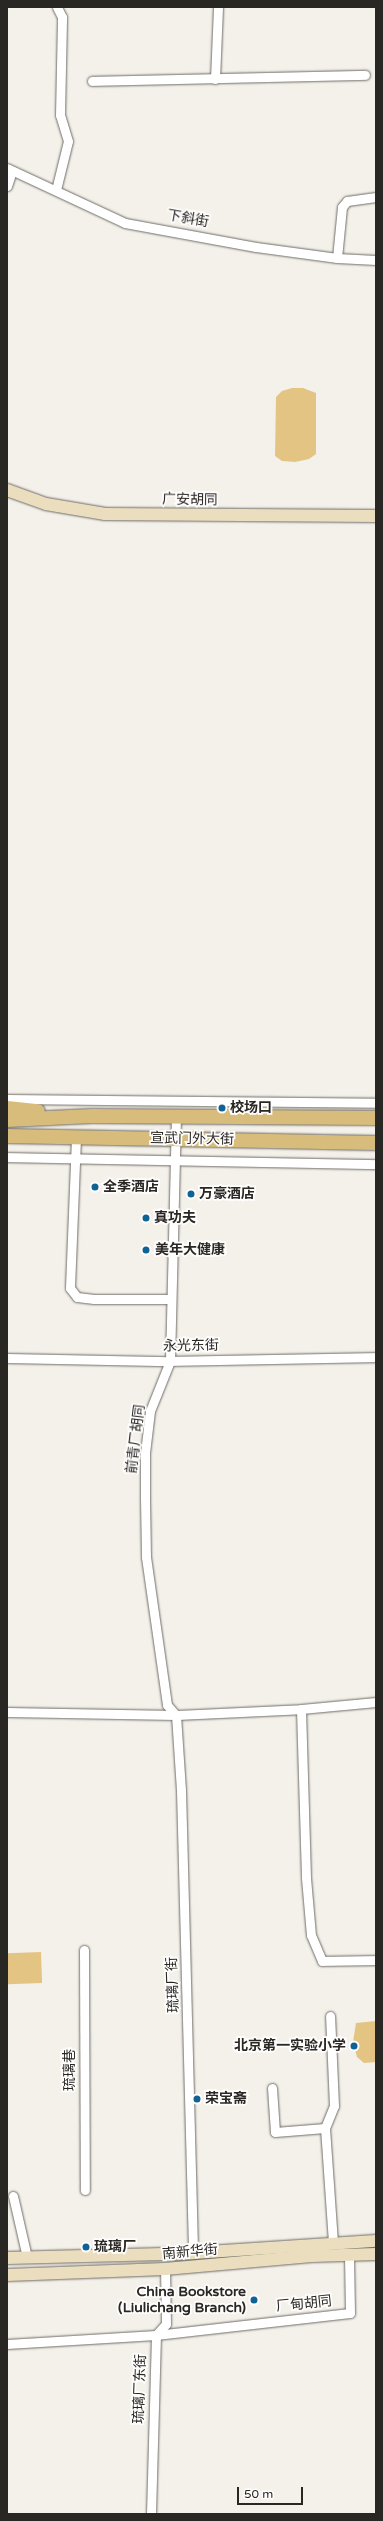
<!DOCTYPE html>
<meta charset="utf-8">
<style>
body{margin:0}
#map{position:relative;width:383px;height:2521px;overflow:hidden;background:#f4f0ea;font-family:"Varela Round","Noto Sans SC",sans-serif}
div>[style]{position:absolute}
.green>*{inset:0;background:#e4c483;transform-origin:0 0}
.roads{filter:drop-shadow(0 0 1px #6f6c67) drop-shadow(0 0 1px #6f6c67)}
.street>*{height:9px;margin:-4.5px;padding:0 4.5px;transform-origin:4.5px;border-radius:4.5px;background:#fff}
.secondary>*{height:12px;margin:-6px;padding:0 6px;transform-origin:6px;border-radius:6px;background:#ebdebe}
.primary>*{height:14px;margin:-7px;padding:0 7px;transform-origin:7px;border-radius:7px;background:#d7bc7c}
.dots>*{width:11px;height:11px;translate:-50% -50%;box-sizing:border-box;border:2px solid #fffefd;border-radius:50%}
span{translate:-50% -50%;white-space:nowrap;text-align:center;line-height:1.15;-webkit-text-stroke:3.5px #fffefd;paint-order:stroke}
.street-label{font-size:14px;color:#282724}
.poi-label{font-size:14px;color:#282724;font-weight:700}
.left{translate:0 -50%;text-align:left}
.right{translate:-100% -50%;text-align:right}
.frame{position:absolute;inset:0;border:8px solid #282724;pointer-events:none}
.scale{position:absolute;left:237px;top:2487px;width:66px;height:18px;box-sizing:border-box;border:2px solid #282724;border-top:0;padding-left:5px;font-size:12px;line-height:14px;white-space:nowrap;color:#282724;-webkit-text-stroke:3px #fffefd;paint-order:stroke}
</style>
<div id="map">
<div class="green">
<i style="clip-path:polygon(292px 388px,303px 388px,316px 393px,316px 454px,309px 459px,295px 462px,282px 461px,275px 456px,276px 397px,282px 391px)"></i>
<i style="left:41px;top:1952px;width:31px;height:34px;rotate:88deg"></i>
<i style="clip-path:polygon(376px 2021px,376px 2062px,364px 2063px,357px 2057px,353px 2042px,356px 2023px)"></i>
</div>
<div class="roads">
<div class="street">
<i style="left:215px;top:79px;width:72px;rotate:-87.6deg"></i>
<i style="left:92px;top:81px;width:273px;rotate:-1.3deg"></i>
<i style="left:7px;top:168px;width:130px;rotate:25deg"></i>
<i style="left:125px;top:223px;width:133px;rotate:10.4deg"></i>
<i style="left:256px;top:247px;width:82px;rotate:7.7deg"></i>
<i style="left:337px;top:258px;width:39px;rotate:3deg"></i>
<i style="left:7px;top:186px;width:16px;rotate:-72deg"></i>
<i style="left:56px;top:190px;width:50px;rotate:-76.2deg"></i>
<i style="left:68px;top:141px;width:27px;rotate:-107deg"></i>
<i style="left:60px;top:115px;width:98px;rotate:-88.8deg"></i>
<i style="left:62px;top:17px;width:11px;rotate:-117deg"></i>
<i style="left:337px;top:258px;width:51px;rotate:-84.4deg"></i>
<i style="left:342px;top:207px;width:8px;rotate:-50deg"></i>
<i style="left:347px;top:201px;width:29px;rotate:-8deg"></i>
<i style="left:7px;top:1099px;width:369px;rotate:0.6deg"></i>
<i style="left:176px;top:1116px;width:245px;rotate:91.4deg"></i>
<i style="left:170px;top:1361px;width:54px;rotate:111.8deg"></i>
<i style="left:150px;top:1411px;width:42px;rotate:96.8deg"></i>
<i style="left:145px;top:1453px;width:46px;rotate:90deg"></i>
<i style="left:145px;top:1499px;width:58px;rotate:89deg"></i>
<i style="left:146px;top:1557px;width:149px;rotate:81.9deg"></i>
<i style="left:167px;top:1705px;width:13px;rotate:48deg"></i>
<i style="left:176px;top:1715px;width:75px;rotate:86.2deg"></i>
<i style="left:181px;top:1790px;width:463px;rotate:88.5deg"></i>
<i style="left:76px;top:1138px;width:150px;rotate:92.3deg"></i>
<i style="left:70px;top:1288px;width:11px;rotate:52deg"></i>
<i style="left:77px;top:1297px;width:17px;rotate:7deg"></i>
<i style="left:94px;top:1299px;width:77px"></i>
<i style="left:7px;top:1157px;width:369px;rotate:1.1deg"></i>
<i style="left:7px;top:1358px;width:163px;rotate:1.1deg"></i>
<i style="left:170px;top:1361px;width:206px;rotate:-1.1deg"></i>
<i style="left:376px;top:1702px;width:75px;rotate:174.7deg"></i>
<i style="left:301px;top:1709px;width:169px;rotate:88.3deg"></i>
<i style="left:306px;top:1878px;width:57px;rotate:85deg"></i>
<i style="left:311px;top:1935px;width:28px;rotate:67deg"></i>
<i style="left:322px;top:1961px;width:54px;rotate:-1.1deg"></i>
<i style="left:7px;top:1712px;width:169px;rotate:1deg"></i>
<i style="left:176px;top:1715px;width:125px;rotate:-2.7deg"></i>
<i style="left:84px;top:1950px;width:240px;rotate:89.8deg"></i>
<i style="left:272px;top:2088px;width:44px;rotate:86.1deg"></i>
<i style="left:275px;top:2132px;width:50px;rotate:-4.6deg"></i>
<i style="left:325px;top:2128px;width:24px;rotate:-68deg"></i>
<i style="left:334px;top:2106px;width:90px;rotate:-92.5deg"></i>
<i style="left:325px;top:2128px;width:114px;rotate:86deg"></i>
<i style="left:13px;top:2196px;width:63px;rotate:77.1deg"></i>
<i style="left:7px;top:2344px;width:149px;rotate:-3.5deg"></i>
<i style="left:156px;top:2335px;width:195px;rotate:-6.5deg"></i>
<i style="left:350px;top:2313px;width:59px;rotate:-91deg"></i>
<i style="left:151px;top:2514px;width:179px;rotate:-88.4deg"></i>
<i style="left:156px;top:2335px;width:15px;rotate:-48deg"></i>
<i style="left:166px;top:2324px;width:55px;rotate:-91deg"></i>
</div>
<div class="secondary">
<i style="left:7px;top:490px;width:41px;rotate:19.7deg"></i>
<i style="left:46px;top:504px;width:60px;rotate:9.6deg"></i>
<i style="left:105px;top:514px;width:271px;rotate:0.4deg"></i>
<i style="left:7px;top:2258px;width:186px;rotate:-1.5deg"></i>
<i style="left:193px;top:2253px;width:183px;rotate:-3.8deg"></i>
<i style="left:7px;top:2275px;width:158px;rotate:-2.2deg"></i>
<i style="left:165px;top:2269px;width:147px;rotate:-5.1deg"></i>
<i style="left:311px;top:2256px;width:65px;rotate:-1.8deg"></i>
</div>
<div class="primary">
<i style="left:7px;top:1108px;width:31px;rotate:6deg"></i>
<i style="left:7px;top:1120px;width:85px;rotate:-2.7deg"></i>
<i style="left:92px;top:1116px;width:284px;rotate:0.4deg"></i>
<i style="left:7px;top:1136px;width:369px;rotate:1.1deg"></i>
</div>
</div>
<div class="dots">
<i style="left:222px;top:1108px;background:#0f6294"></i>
<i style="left:95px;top:1187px;background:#0f6294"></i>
<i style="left:191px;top:1194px;background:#0f6294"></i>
<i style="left:146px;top:1218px;background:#0f6294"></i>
<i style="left:146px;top:1250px;background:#0f6294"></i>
<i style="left:354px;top:2046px;background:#0f6294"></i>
<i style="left:197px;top:2099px;background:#0f6294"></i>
<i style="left:86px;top:2247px;background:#0f6294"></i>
<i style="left:254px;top:2300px;background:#0f6294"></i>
</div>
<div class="street-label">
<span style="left:188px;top:219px;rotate:10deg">下斜街</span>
<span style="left:190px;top:500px;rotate:1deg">广安胡同</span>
<span style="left:192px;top:1139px;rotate:1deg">宣武门外大街</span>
<span style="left:191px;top:1346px;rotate:-1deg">永光东街</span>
<span style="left:136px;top:1439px;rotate:-83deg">前青厂胡同</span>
<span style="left:173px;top:1985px;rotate:-92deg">琉璃厂街</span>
<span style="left:70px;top:2070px;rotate:-90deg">琉璃巷</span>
<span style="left:190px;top:2252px;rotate:-5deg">南新华街</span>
<span style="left:304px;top:2304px;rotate:-6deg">厂甸胡同</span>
<span style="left:140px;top:2389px;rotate:-88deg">琉璃厂东街</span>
</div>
<div class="poi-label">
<span class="left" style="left:230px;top:1108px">校场口</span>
<span class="left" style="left:103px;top:1187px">全季酒店</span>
<span class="left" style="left:199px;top:1194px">万豪酒店</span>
<span class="left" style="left:154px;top:1218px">真功夫</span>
<span class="left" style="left:155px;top:1250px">美年大健康</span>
<span class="right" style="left:346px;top:2046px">北京第一实验小学</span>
<span class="left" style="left:205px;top:2099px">荣宝斋</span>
<span class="left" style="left:94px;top:2247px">琉璃厂</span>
<span class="right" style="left:246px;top:2300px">China Bookstore<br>(Liulichang Branch)</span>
</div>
<div class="frame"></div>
<div class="scale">50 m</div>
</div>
